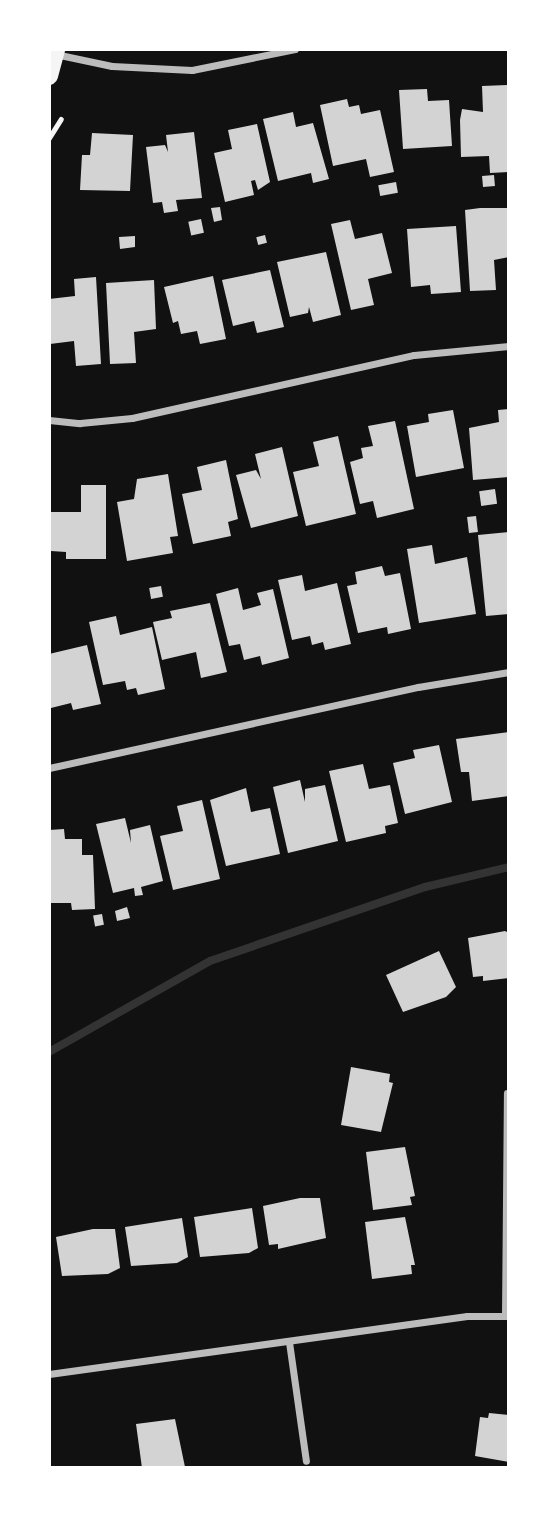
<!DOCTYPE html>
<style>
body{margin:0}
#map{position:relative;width:558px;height:1517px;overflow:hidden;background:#111;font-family:"Space Grotesk",sans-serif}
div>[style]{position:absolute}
.stream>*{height:8px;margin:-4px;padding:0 4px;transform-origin:4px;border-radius:4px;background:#333}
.building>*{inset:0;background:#d3d3d3;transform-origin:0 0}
.path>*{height:4.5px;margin:-2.25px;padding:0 2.25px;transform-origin:2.25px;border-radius:2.25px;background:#f5f5f5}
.minor>*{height:7px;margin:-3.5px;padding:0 3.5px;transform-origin:3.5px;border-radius:3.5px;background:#bcbcbc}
.primary>*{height:18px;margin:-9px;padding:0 9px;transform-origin:9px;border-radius:9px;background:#f5f5f5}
span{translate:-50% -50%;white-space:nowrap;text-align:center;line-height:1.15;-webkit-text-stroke:6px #fff;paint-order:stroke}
.frame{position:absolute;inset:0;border:51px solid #fff;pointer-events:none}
</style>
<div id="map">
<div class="stream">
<i style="left:49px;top:1052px;width:185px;rotate:-29.5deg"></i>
<i style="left:210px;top:961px;width:227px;rotate:-19deg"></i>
<i style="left:425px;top:887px;width:86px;rotate:-13.4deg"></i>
</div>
<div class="building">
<i style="clip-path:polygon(507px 85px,509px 172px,490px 173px,489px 156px,461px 157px,460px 120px,462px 109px,483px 112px,482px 86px)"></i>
<i style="clip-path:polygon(427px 89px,428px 101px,449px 100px,452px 146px,403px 149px,399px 90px)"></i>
<i style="clip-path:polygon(347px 99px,349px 107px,359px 105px,361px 114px,380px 110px,394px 172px,370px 177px,366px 159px,333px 166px,320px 105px)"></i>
<i style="clip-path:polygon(293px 112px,296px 127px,313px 123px,329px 179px,313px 183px,311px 173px,278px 181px,263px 119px)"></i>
<i style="clip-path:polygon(257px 124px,270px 182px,258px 190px,255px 180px,251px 181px,254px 195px,225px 202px,214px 153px,232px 149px,228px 130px)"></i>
<i style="clip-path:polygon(194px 132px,202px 198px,176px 200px,178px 211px,164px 213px,162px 202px,153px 203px,146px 147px,165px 145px,168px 152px,166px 135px)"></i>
<i style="clip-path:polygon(92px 133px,133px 135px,130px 191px,80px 190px,82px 155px,90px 155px)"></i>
<i style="left:494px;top:175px;width:11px;height:12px;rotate:85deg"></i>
<i style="left:396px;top:182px;width:11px;height:18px;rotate:80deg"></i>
<i style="clip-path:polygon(220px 207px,222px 220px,214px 222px,211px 208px)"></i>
<i style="clip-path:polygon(480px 208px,509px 208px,509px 257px,494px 260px,496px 290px,470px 291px,465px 210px)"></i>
<i style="left:201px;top:219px;width:14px;height:13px;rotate:78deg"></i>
<i style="clip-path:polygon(350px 220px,355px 239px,382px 233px,392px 273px,368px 279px,374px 305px,351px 310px,331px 224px)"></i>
<i style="clip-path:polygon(456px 226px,461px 292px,431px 294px,430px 285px,411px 287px,407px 229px)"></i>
<i style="left:265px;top:235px;width:8px;height:9px;rotate:76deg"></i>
<i style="clip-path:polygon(135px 236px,135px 247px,120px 249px,119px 237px)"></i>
<i style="clip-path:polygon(326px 252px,341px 315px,313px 322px,309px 307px,308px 313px,290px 317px,277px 262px)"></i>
<i style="clip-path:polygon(270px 270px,284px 327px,257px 333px,254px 321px,233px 326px,222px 280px)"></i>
<i style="clip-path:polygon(213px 276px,226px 339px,200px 344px,197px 331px,181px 334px,178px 321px,173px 323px,164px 287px)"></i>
<i style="clip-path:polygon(96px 277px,101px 364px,76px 366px,74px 341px,50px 344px,49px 299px,75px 296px,74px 279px)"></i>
<i style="clip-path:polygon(154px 280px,156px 329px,134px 332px,136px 363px,110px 364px,106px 283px)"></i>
<i style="clip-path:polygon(509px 409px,509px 477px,473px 480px,469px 428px,499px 422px,498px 410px)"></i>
<i style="clip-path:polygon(453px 410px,464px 468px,416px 477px,407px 426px,429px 422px,428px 414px)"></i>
<i style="clip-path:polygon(395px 421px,414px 509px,377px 518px,373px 501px,360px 504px,350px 462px,363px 458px,361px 448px,373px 446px,368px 426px)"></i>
<i style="clip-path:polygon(338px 436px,356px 514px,306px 526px,293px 472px,319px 466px,313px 442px)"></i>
<i style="clip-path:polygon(282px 447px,298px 516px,251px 528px,236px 475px,256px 470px,261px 479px,255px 454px)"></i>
<i style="clip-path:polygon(226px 460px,238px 519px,228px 522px,231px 536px,193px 544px,182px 494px,202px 490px,197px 467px)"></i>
<i style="clip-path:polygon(168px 474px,178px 536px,170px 537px,173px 553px,127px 561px,117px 502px,134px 499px,137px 479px)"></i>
<i style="clip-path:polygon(81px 485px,106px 485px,106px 559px,66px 559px,66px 552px,51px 551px,51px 512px,81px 512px)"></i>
<i style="left:495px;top:489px;width:15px;height:16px;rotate:82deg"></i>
<i style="left:476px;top:516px;width:16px;height:9px;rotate:83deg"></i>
<i style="clip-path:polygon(509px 532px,509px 614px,486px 616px,478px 535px)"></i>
<i style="clip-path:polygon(432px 545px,435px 564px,467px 557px,476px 614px,419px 623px,407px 549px)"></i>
<i style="clip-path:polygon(382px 566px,385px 576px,400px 573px,411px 629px,388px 634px,387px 627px,358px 633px,347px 586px,357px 584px,355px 572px)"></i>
<i style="clip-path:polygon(302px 575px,305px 591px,337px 583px,351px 644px,325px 650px,323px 642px,312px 645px,310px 636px,292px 640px,278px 580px)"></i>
<i style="left:161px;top:586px;width:11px;height:12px;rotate:80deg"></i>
<i style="clip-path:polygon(238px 588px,243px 610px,261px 605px,257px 593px,273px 589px,289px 658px,262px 665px,260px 656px,244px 660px,240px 644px,229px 646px,216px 594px)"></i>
<i style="clip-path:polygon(210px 603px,227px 672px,201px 678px,196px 652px,162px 660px,153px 622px,172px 618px,170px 611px)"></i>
<i style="clip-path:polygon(116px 616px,120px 635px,152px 627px,165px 689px,138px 695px,136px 688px,127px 690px,125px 681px,103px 685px,89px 622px)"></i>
<i style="clip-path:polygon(87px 645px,101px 704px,73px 710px,71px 703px,51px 708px,49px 654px)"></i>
<i style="clip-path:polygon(509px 732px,509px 796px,472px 801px,469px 772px,461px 772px,456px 739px)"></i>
<i style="clip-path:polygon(439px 745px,452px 802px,405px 814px,393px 763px,415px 758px,413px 750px)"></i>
<i style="clip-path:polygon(363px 764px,369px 789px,390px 785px,398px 823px,385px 826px,386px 833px,346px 842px,329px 771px)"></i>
<i style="clip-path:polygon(300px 780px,305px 802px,305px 789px,325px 785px,338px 841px,288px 853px,273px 787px)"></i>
<i style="clip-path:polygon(246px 788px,251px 812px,270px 808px,280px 854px,226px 866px,210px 800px)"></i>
<i style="clip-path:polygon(202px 800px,220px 879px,173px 890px,160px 836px,183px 831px,177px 806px)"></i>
<i style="clip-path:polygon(125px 818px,131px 843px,130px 830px,150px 825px,163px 881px,141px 887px,143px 895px,135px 896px,134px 888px,113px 893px,96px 824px)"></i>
<i style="clip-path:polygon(64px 829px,65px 839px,82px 839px,82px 855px,93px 855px,95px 909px,72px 910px,71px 903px,49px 903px,49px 830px)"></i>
<i style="clip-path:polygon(127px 907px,130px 918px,117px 921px,115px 911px)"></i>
<i style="left:102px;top:914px;width:11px;height:9px;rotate:80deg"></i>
<i style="clip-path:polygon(505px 931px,509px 933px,509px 978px,483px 981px,483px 976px,473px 977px,468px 938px)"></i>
<i style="clip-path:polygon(439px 951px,456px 987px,446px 997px,403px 1012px,386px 975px)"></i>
<i style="clip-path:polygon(351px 1067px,390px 1074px,389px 1082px,393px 1083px,381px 1132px,341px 1125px)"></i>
<i style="clip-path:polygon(405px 1147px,415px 1196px,410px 1197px,412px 1205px,373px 1210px,366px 1152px)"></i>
<i style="clip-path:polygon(300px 1198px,320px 1198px,326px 1238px,278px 1249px,278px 1244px,269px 1245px,263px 1206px)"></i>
<i style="clip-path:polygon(252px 1208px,258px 1248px,249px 1253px,200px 1257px,194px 1217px)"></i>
<i style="clip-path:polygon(405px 1217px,415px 1265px,411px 1265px,412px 1274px,372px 1279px,365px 1222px)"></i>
<i style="clip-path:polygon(182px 1218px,188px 1257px,177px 1263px,131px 1266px,125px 1227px)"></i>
<i style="clip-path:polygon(93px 1229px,115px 1229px,120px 1268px,108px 1274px,62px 1276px,56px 1237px)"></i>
<i style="clip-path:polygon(489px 1413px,509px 1415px,509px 1462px,475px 1456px,480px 1417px,488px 1418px)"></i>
<i style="clip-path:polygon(175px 1419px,185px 1467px,142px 1468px,136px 1424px)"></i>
</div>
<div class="path">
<i style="left:49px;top:138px;width:22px;rotate:-58deg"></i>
</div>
<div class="minor">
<i style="left:55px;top:54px;width:58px;rotate:11.9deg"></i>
<i style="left:112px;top:66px;width:80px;rotate:2.9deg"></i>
<i style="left:192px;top:70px;width:105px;rotate:-11.5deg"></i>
<i style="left:49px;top:420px;width:31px;rotate:6deg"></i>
<i style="left:80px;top:423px;width:52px;rotate:-5.5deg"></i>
<i style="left:132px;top:418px;width:289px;rotate:-12.6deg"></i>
<i style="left:414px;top:355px;width:95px;rotate:-5.4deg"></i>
<i style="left:49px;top:768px;width:378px;rotate:-12.4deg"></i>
<i style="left:418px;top:687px;width:92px;rotate:-9.4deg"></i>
<i style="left:505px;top:1315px;width:222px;rotate:-89.5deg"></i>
<i style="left:289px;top:1342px;width:120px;rotate:81.9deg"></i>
<i style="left:49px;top:1374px;width:422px;rotate:-7.9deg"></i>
<i style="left:467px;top:1316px;width:42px"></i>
</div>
<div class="primary">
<i style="left:49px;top:76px;width:28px;rotate:-75deg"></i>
</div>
<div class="frame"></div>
</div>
